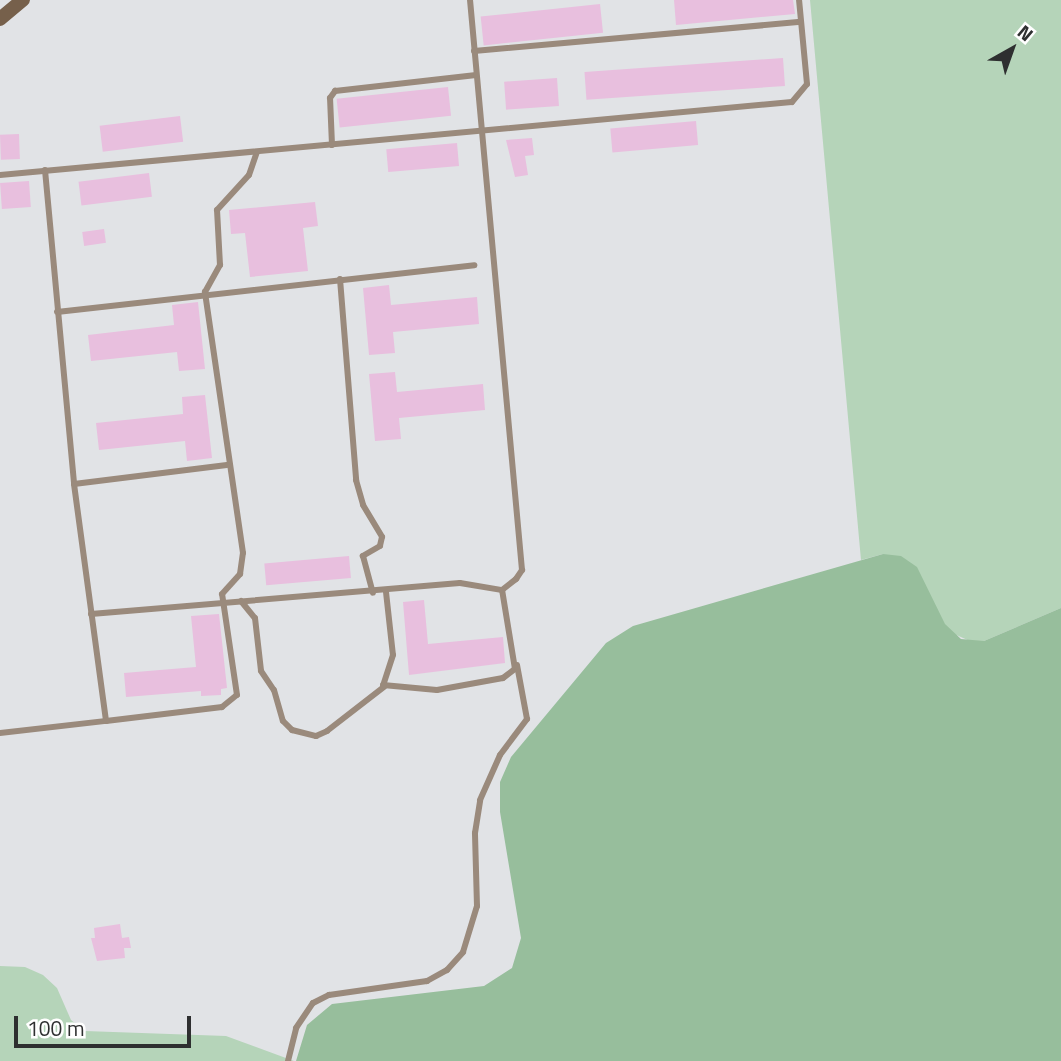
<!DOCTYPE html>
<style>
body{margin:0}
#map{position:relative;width:1061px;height:1061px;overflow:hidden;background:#e1e3e6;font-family:"Titillium Web",sans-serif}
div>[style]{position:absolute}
.green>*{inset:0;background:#b5d4b9}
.forest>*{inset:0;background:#97be9c}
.building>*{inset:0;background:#e8bfde;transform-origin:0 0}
.lane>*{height:6px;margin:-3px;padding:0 3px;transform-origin:3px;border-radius:3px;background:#9a8a7c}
.secondary>*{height:14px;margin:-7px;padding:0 7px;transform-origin:7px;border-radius:7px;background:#76604b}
span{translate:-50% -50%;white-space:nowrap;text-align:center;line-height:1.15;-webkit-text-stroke:5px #fff;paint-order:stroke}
.north{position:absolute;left:977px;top:14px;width:70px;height:70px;-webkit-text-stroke:5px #fff;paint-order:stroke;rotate:40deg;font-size:19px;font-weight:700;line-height:28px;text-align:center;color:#2e2f30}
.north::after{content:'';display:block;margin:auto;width:24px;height:32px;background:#2e2f30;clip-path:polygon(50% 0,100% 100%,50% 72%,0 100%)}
.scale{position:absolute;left:14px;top:1016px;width:177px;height:32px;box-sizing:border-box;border:4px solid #2e2f30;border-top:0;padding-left:9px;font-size:21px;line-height:24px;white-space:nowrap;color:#2e2f30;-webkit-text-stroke:5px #fff;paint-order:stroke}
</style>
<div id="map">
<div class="green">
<i style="clip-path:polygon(810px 0,1061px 0,1061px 608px,984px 641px,972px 642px,952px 633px,883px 554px,861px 560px)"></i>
<i style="clip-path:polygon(0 966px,25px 967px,43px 975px,57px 988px,71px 1020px,85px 1031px,226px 1036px,294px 1061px,0 1061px)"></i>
</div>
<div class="forest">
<i style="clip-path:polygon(883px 554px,901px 556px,917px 567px,945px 624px,961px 639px,984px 641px,1061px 608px,1061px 1061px,296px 1061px,307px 1025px,332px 1004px,484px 986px,512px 968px,521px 938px,500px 812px,500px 782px,511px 757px,606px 643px,633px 626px)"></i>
</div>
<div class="building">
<i style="clip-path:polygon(674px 0,793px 0,795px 14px,676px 25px)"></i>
<i style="left:600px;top:4px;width:29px;height:120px;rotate:84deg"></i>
<i style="left:783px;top:58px;width:28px;height:199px;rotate:86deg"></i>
<i style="left:557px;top:78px;width:28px;height:53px;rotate:86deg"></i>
<i style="left:448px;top:87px;width:29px;height:112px;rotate:84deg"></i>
<i style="left:180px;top:116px;width:26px;height:81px;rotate:83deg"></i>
<i style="left:696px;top:121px;width:24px;height:86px;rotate:85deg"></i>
<i style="left:19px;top:134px;width:25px;height:19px;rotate:88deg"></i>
<i style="clip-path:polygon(532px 138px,534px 155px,525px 156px,528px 175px,515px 177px,506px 140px)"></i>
<i style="left:457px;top:143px;width:23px;height:71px;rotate:85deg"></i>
<i style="left:149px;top:173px;width:24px;height:71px;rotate:83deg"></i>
<i style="left:29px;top:181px;width:26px;height:29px;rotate:86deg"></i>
<i style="clip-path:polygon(315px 202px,318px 226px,303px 228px,308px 271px,250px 277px,245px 233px,231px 234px,229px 210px)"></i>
<i style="left:104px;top:229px;width:14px;height:22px;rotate:82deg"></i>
<i style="clip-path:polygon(389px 285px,391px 305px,477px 297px,479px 324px,393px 332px,395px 353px,369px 355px,363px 288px)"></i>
<i style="clip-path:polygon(198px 302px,205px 369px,179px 371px,177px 352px,91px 361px,88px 335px,174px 325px,172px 305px)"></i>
<i style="clip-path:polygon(395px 372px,397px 392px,483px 384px,485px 410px,399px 418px,401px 439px,375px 441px,369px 374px)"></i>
<i style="clip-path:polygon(205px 395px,212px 458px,187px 461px,185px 441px,99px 450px,96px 423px,183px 414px,182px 397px)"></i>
<i style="left:349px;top:556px;width:22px;height:85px;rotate:85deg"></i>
<i style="clip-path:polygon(424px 600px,428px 644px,503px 637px,505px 663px,409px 675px,403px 602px)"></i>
<i style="clip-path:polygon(219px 614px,227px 688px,221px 689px,221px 695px,201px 696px,201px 691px,126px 697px,124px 673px,196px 667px,191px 616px)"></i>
<i style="clip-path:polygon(120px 924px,122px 938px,129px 937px,131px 948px,124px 948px,125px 958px,97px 961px,91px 938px,95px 938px,94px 928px)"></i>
</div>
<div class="lane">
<i style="left:474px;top:51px;width:328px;rotate:-5.1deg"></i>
<i style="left:332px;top:145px;width:47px;rotate:-92.4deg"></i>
<i style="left:330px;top:98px;width:9px;rotate:-54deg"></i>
<i style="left:335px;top:91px;width:142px;rotate:-6.5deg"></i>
<i style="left:45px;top:170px;width:315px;rotate:84.7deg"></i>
<i style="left:74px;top:484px;width:239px;rotate:82.3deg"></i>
<i style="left:106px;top:721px;width:117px;rotate:-6.9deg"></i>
<i style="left:222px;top:707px;width:19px;rotate:-39deg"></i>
<i style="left:237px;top:695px;width:102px;rotate:-98.4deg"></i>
<i style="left:222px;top:594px;width:27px;rotate:-48deg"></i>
<i style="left:240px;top:574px;width:21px;rotate:-82deg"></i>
<i style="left:243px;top:553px;width:264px;rotate:-98.3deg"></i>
<i style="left:205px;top:292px;width:31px;rotate:-61deg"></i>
<i style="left:220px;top:265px;width:55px;rotate:-93.1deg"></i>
<i style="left:217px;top:210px;width:47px;rotate:-47.6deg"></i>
<i style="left:249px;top:175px;width:24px;rotate:-71deg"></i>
<i style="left:0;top:175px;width:795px;rotate:-5.27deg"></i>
<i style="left:792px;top:102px;width:23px;rotate:-50deg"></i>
<i style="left:807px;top:84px;width:84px;rotate:-95.4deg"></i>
<i style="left:340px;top:279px;width:202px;rotate:85.4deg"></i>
<i style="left:356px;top:480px;width:26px;rotate:74deg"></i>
<i style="left:363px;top:505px;width:37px;rotate:59deg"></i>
<i style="left:382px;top:537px;width:9px;rotate:103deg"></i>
<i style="left:380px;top:546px;width:20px;rotate:150deg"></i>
<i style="left:363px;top:556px;width:38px;rotate:75deg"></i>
<i style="left:57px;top:312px;width:420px;rotate:-6.4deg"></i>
<i style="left:74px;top:484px;width:154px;rotate:-7.1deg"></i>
<i style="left:386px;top:592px;width:63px;rotate:83.7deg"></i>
<i style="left:393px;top:655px;width:32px;rotate:108deg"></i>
<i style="left:383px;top:685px;width:54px;rotate:5.3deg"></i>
<i style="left:437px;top:690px;width:67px;rotate:-10.3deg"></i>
<i style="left:503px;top:678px;width:15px;rotate:-37deg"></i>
<i style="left:515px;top:669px;width:80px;rotate:-99.3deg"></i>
<i style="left:241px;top:601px;width:22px;rotate:51deg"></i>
<i style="left:255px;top:618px;width:53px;rotate:83.5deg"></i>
<i style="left:261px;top:671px;width:23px;rotate:56deg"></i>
<i style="left:274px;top:690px;width:32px;rotate:74deg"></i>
<i style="left:283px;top:721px;width:13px;rotate:45deg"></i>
<i style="left:292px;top:730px;width:25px;rotate:14deg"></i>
<i style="left:316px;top:736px;width:12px;rotate:-24deg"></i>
<i style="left:327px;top:731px;width:72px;rotate:-37.7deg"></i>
<i style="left:91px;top:614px;width:370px;rotate:-4.8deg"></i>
<i style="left:460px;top:583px;width:43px;rotate:9.5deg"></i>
<i style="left:502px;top:590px;width:18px;rotate:-38deg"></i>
<i style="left:516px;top:579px;width:11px;rotate:-56deg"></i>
<i style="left:522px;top:570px;width:572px;rotate:-95.21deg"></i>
<i style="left:0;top:733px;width:107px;rotate:-6.5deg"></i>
<i style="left:288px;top:1061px;width:34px;rotate:-76deg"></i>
<i style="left:296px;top:1028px;width:30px;rotate:-56deg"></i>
<i style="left:313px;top:1003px;width:18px;rotate:-27deg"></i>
<i style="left:329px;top:995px;width:99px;rotate:-8.1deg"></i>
<i style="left:427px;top:981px;width:23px;rotate:-29deg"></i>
<i style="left:447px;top:970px;width:24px;rotate:-48deg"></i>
<i style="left:463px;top:952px;width:48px;rotate:-73.1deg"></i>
<i style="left:477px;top:906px;width:73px;rotate:-91.6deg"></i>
<i style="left:475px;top:833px;width:33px;rotate:-81deg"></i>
<i style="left:480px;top:800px;width:49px;rotate:-66deg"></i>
<i style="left:500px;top:755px;width:45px;rotate:-53.1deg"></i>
<i style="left:527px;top:719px;width:55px;rotate:-100.5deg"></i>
</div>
<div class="secondary">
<i style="left:0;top:19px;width:30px;rotate:-40deg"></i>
</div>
<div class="north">N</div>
<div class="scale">100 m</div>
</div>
